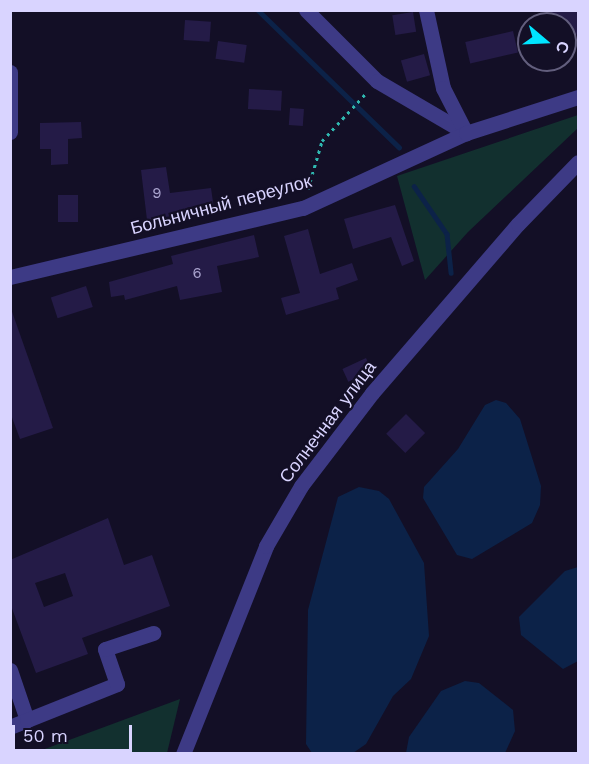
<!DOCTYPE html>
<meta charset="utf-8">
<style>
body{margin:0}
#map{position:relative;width:589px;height:764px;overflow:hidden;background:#130f26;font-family:"Work Sans",sans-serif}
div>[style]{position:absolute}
.green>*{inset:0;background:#12302f}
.water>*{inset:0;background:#0c2248}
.stream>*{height:4.5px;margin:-2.25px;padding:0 2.25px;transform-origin:2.25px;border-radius:2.25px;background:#0c2248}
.building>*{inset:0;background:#241b47;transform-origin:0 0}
.path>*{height:3px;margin-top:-1.5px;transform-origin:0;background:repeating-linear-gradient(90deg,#2fb8b0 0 3px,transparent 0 7.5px)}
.minor>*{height:15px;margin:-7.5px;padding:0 7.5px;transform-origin:7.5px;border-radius:7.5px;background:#3d3a85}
span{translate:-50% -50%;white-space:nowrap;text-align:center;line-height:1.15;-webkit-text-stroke:4.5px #130f26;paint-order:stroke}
.number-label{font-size:15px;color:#aca6d1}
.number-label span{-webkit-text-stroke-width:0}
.street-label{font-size:18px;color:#d9d4ff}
.frame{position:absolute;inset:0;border:12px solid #d9d4ff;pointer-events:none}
.north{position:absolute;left:517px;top:12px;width:60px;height:60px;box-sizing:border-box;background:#130f26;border:2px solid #625e7d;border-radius:50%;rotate:109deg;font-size:16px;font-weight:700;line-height:24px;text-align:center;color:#d9d4ff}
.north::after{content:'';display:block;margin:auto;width:21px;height:27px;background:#00e5ff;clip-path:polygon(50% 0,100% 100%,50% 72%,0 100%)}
.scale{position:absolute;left:12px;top:725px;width:120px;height:27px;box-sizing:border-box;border:3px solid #d9d4ff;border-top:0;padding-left:8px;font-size:18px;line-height:21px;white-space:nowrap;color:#d9d4ff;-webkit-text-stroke:4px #130f26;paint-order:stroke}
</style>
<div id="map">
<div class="green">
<i style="clip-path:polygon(578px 115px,578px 128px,468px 232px,425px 280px,397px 176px)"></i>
<i style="clip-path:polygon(180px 699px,167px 753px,34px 753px)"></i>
</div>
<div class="water">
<i style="clip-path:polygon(496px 400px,506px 403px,520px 419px,541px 486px,540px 505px,532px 523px,472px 559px,457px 555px,423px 498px,424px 487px,458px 449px,485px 405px)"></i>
<i style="clip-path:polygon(359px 487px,379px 491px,389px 499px,424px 563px,429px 636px,411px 679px,393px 696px,366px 744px,353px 753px,312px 753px,306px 744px,308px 610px,338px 497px)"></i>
<i style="clip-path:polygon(578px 567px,578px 661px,563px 669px,521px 635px,519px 617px,565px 571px)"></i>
<i style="clip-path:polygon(465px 681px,479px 683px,513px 710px,515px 731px,505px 753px,406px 753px,409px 737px,441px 691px)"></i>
</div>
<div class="stream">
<i style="left:258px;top:10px;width:197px;rotate:44.2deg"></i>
<i style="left:414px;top:186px;width:58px;rotate:55.5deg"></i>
<i style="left:447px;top:234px;width:39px;rotate:84deg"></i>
</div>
<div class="building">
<i style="clip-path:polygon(550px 10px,579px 10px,579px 34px,565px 37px,565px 24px,553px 24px)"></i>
<i style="left:413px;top:12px;width:20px;height:21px;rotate:81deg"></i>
<i style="left:185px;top:20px;width:26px;height:20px;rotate:4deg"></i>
<i style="left:513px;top:31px;width:22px;height:49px;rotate:77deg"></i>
<i style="left:218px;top:41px;width:29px;height:18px;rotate:8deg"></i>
<i style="left:424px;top:54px;width:22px;height:24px;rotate:74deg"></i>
<i style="left:249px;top:89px;width:33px;height:20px;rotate:3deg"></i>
<i style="left:290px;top:108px;width:14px;height:17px;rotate:4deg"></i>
<i style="clip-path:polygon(81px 122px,82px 138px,68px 139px,68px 164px,51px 165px,51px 149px,40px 149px,40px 123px)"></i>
<i style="clip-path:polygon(166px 167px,170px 193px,211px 188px,214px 209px,147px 220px,141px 170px)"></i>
<i style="left:58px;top:195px;width:20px;height:27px"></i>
<i style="clip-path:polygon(395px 205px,414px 261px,402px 266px,391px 237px,353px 249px,344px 219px)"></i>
<i style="clip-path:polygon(308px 229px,320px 274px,352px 263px,358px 280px,336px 288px,339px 299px,286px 315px,281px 298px,300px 293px,284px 236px)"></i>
<i style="clip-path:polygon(254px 235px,259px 257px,217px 266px,222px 292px,180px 300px,177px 286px,125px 300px,124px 295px,111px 297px,109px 282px,173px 264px,171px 256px)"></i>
<i style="left:86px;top:286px;width:22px;height:37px;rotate:72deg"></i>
<i style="clip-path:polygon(10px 306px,53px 428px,20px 439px,10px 412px)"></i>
<i style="left:366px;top:358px;width:14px;height:26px;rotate:65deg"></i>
<i style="left:406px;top:414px;width:27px;height:28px;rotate:45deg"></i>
<i style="clip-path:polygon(evenodd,108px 518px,124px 565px,152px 555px,170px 606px,82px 638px,88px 654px,36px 673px,10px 603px,10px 560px,108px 518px,65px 573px,73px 596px,44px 607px,35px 583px,65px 573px)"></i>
</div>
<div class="path">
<i style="left:308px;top:189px;width:50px;rotate:-73.7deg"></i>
<i style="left:322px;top:141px;width:67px;rotate:-47.4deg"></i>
</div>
<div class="minor">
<i style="left:306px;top:10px;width:100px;rotate:45deg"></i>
<i style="left:377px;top:81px;width:103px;rotate:30.3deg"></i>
<i style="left:426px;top:10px;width:80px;rotate:77.7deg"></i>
<i style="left:443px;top:88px;width:51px;rotate:62.9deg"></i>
<i style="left:10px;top:72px;width:60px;rotate:90deg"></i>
<i style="left:10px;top:277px;width:301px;rotate:-13.3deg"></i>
<i style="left:303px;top:208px;width:179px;rotate:-24.7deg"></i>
<i style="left:466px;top:133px;width:118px;rotate:-17.8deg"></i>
<i style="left:10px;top:670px;width:53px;rotate:71.2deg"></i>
<i style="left:27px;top:720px;width:18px;rotate:158deg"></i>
<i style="left:27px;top:720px;width:97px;rotate:-21.8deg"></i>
<i style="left:117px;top:684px;width:37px;rotate:-109deg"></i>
<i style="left:105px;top:649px;width:51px;rotate:-18.4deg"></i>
<i style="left:183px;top:754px;width:224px;rotate:-68.2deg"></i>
<i style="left:266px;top:546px;width:69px;rotate:-59.7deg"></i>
<i style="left:301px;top:486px;width:117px;rotate:-52.6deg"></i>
<i style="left:372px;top:393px;width:223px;rotate:-49.2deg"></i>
<i style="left:518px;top:224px;width:86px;rotate:-45.9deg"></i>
</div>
<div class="number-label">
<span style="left:157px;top:194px">9</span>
<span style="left:197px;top:274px">6</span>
</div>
<div class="street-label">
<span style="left:221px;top:205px;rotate:-15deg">Больничный переулок</span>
<span style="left:328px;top:422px;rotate:-53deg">Солнечная улица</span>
</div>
<div class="frame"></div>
<div class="north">С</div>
<div class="scale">50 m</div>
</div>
